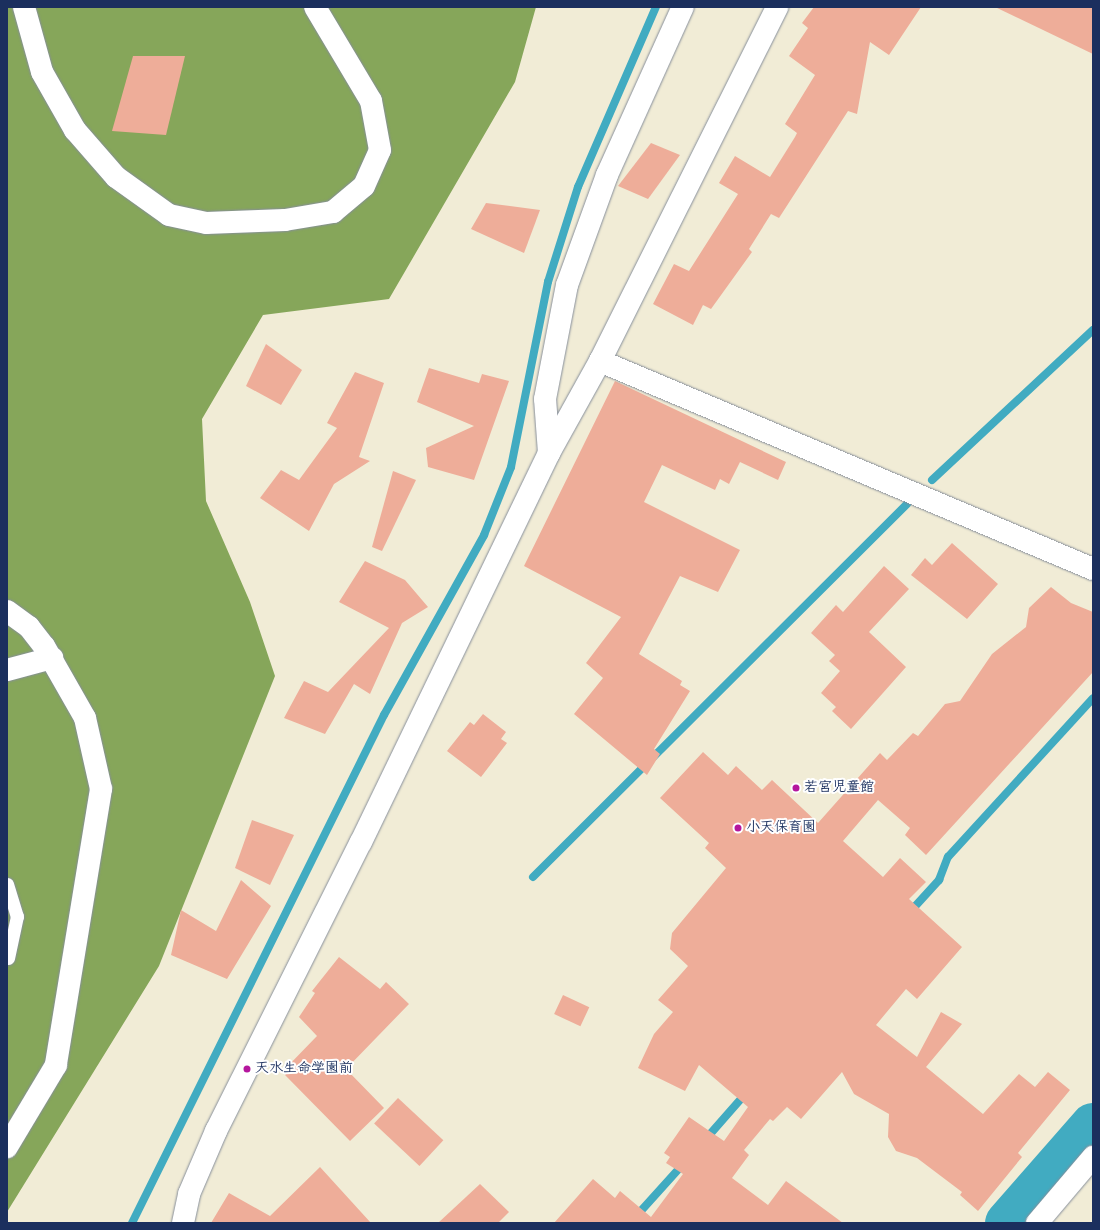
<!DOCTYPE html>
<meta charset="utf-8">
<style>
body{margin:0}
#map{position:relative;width:1100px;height:1230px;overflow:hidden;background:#f1ecd6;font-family:Dekko,"Klee One",sans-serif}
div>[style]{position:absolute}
.forest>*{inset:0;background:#86a65a}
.stream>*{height:8px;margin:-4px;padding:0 4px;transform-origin:4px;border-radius:4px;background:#41abc1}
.river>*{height:47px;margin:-23.5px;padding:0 23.5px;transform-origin:23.5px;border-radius:23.5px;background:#41abc1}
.building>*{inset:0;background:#eead99;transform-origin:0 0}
.roads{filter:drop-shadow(0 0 1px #868e9a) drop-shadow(0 0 1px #868e9a)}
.lane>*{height:13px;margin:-6.5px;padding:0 6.5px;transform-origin:6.5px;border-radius:6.5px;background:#fff}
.street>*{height:22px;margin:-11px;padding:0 11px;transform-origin:11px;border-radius:11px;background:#fff}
.secondary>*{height:22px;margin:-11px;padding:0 11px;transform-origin:11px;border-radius:11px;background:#fff}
.dots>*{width:11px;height:11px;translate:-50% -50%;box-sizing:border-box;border:2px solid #fff;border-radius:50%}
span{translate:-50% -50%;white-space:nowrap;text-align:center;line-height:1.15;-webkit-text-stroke:4px #fff;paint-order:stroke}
.poi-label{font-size:14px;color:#1b2f5e;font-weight:700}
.left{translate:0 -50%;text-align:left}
.frame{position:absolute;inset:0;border:8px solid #1b2f5e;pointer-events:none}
</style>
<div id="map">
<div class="forest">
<i style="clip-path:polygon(7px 7px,536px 7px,515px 82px,389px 299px,263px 315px,202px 419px,206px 501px,250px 602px,275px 676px,159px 966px,7px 1212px)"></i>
</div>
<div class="stream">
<i style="left:932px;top:480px;width:220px;rotate:-43deg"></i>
<i style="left:533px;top:877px;width:528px;rotate:-44.92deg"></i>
<i style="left:909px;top:913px;width:45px;rotate:-47.7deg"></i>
<i style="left:939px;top:880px;width:25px;rotate:-69deg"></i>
<i style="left:948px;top:857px;width:215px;rotate:-47.6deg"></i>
<i style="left:704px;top:1141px;width:65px;rotate:-48.7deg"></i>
<i style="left:132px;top:1223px;width:567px;rotate:-63.62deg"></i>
<i style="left:384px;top:715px;width:206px;rotate:-60.9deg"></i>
<i style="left:484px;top:535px;width:73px;rotate:-68.3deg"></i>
<i style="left:511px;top:467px;width:189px;rotate:-78.7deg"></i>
<i style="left:548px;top:282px;width:100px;rotate:-72.5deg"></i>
<i style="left:578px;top:187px;width:196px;rotate:-66.6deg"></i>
<i style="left:630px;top:1223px;width:81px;rotate:-48deg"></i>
</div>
<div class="river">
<i style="left:1008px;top:1223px;width:129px;rotate:-48.8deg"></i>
</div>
<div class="building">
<i style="clip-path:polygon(814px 7px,921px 7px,889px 55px,870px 42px,857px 114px,848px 111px,779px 218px,771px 214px,749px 249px,752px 252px,711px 309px,703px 305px,693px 325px,653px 304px,674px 264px,689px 271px,738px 194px,719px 183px,735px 156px,770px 177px,795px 137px,797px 133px,785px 124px,815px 75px,789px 56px,808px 28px,802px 23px)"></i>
<i style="clip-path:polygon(995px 7px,1093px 7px,1093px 54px)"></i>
<i style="clip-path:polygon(133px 56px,185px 56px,166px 135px,112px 131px)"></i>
<i style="clip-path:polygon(651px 143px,680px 155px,648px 199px,618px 186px)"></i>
<i style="clip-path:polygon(486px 203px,540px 210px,524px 253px,471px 229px)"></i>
<i style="clip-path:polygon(266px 344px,302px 370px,281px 405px,246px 386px)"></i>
<i style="clip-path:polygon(429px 368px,479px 383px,482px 374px,509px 381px,474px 480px,428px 467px,426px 448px,474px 426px,417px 402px)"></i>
<i style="clip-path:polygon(355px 372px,384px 383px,359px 457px,370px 461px,334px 484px,309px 531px,260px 498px,281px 470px,299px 480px,337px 428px,327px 423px)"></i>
<i style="clip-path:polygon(615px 381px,786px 462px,778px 480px,740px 462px,729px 484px,720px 479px,715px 490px,662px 465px,644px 502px,740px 550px,718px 592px,680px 576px,639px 654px,682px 681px,680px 685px,690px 691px,654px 749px,660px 754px,647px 775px,574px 714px,603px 678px,586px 663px,621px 617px,524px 566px)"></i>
<i style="clip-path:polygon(393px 471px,416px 480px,382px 551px,372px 547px)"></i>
<i style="clip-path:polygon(952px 543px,998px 584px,967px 619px,911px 575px,925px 558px,932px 565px)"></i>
<i style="clip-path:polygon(365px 561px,405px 580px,428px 607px,402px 623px,370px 694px,354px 684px,325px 734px,284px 718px,304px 681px,328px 692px,389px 628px,339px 602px)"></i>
<i style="clip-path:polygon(884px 566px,909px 589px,869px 632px,906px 667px,851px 729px,832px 711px,836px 707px,821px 693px,840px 671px,829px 661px,835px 655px,811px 633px,836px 605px,843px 612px)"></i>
<i style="clip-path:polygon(1051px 587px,1071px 603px,1093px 612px,1093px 672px,926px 855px,905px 835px,910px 828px,878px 800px,843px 841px,883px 877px,900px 858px,926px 882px,909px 899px,962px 947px,917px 999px,906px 989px,876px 1025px,917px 1057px,941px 1012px,962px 1024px,926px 1067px,983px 1114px,1019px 1074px,1035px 1087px,1048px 1072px,1070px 1090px,1018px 1153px,1022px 1157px,978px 1211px,960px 1195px,962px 1192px,917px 1158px,896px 1151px,888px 1137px,889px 1114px,854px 1094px,842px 1072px,801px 1119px,787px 1107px,773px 1121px,770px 1119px,744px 1150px,749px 1155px,732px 1178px,768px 1205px,786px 1181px,843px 1223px,554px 1223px,593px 1179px,615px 1198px,620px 1191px,651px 1217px,683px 1174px,666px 1163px,670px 1157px,664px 1153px,689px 1117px,724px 1141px,748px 1107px,699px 1065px,685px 1091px,638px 1068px,654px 1034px,673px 1012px,658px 1000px,688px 966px,670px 949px,672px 933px,726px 868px,705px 848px,709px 843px,660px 798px,703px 752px,728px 775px,736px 766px,762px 790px,772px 780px,818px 823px,880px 753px,887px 760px,913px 733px,918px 736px,945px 704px,960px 701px,992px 654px,1026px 627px,1029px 608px)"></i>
<i style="clip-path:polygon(483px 714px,506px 732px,501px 739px,507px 743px,481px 777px,447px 751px,470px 722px,474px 725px)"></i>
<i style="clip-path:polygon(252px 820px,294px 835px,270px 885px,235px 868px)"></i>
<i style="clip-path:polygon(241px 880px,271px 906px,227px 979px,171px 955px,181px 910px,216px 931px)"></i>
<i style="clip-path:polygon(339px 957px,380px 989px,386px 982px,409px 1004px,346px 1069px,384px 1108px,350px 1141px,285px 1075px,288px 1072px,285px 1069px,317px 1036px,299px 1017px,315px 993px,312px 991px)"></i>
<i style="left:563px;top:995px;width:29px;height:21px;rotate:25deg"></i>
<i style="left:398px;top:1098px;width:62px;height:35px;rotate:43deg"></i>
<i style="clip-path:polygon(320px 1167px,371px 1223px,211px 1223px,229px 1193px,270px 1216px)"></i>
<i style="clip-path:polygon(480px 1184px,509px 1212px,498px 1223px,438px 1223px)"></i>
</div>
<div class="roads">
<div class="lane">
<i style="left:7px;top:884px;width:34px;rotate:73deg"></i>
<i style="left:17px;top:916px;width:43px;rotate:102.1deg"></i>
</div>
<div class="street">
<i style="left:600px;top:361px;width:535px;rotate:22.88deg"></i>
<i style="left:549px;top:453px;width:54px;rotate:-94.2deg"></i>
<i style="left:545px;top:399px;width:116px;rotate:-79.1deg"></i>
<i style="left:567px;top:285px;width:117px;rotate:-70deg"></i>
<i style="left:607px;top:175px;width:184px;rotate:-65.7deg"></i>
<i style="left:7px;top:611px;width:27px;rotate:36deg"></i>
<i style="left:29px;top:627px;width:24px;rotate:52deg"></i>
<i style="left:44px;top:646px;width:83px;rotate:60.3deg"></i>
<i style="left:85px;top:718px;width:73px;rotate:77.3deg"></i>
<i style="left:101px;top:789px;width:280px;rotate:99.3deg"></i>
<i style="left:56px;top:1065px;width:96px;rotate:120.9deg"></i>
<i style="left:7px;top:670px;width:47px;rotate:-14.9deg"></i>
<i style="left:1037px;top:1223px;width:87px;rotate:-49.7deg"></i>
</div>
<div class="secondary">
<i style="left:24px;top:7px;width:67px;rotate:74.5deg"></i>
<i style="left:42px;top:72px;width:67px;rotate:60.4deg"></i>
<i style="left:75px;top:130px;width:62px;rotate:48.9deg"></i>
<i style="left:116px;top:177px;width:65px;rotate:35.6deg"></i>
<i style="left:169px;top:215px;width:38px;rotate:12deg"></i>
<i style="left:206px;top:223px;width:79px;rotate:-2.2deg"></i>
<i style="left:285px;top:220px;width:49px;rotate:-9.5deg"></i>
<i style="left:333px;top:212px;width:40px;rotate:-40deg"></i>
<i style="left:364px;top:186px;width:39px;rotate:-66deg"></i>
<i style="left:380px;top:150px;width:50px;rotate:-100.4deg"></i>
<i style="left:371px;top:101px;width:109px;rotate:-120.8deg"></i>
<i style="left:183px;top:1223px;width:30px;rotate:-78deg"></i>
<i style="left:189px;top:1194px;width:69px;rotate:-66.8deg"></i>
<i style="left:216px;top:1131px;width:323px;rotate:-63.4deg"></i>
<i style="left:361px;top:842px;width:432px;rotate:-64.2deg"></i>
<i style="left:549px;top:453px;width:105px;rotate:-61deg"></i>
<i style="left:600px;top:361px;width:396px;rotate:-63.4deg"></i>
</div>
</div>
<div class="dots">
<i style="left:796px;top:788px;background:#b5179e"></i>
<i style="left:738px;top:828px;background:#b5179e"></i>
<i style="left:247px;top:1069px;background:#b5179e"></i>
</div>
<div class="poi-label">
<span class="left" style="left:804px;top:788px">若宮児童館</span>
<span class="left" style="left:746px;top:828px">小天保育園</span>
<span class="left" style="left:255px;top:1069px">天水生命学園前</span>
</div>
<div class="frame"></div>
</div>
